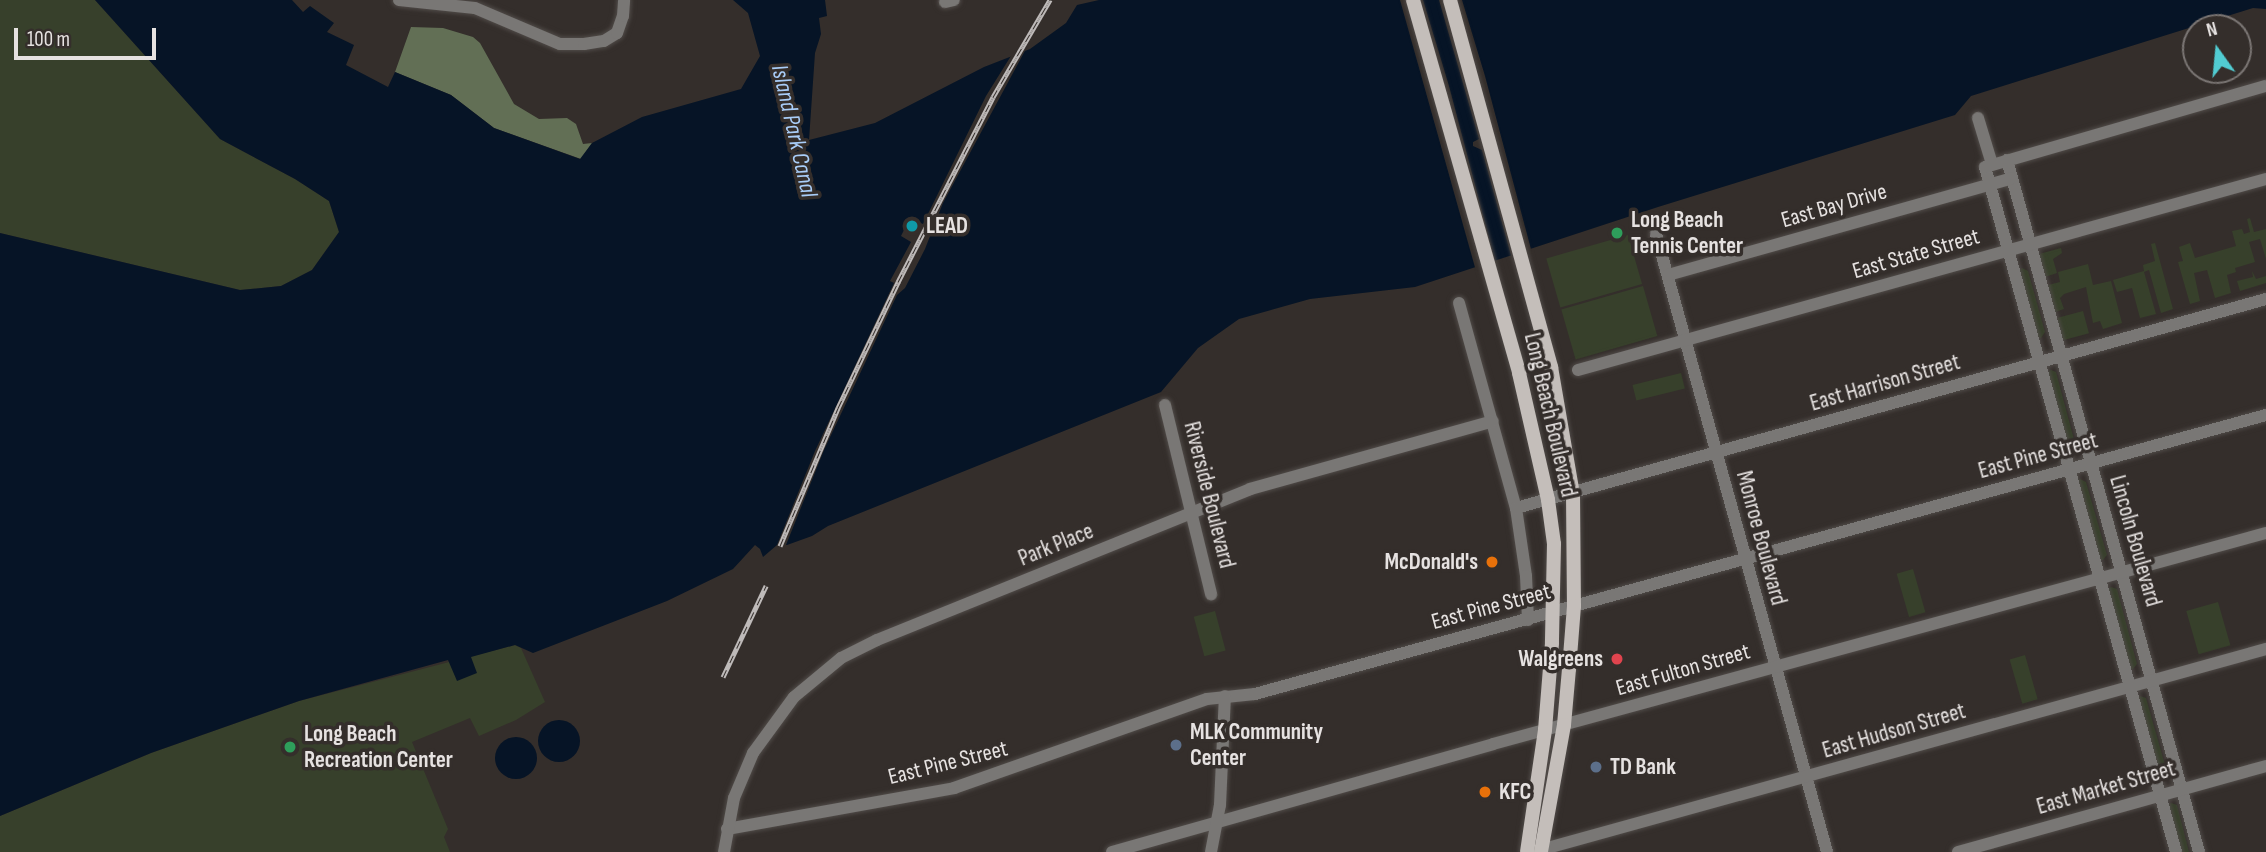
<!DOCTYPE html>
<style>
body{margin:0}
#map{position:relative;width:2266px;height:852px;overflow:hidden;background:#342e2b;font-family:"Sofia Sans Condensed",sans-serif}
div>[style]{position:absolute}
.green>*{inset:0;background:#37402b;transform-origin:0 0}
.forest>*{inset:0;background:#626f55}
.water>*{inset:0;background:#061426}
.round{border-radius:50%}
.pier>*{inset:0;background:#342e2b}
.roads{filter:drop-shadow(0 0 2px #504b48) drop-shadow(0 0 2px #504b48)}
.minor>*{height:12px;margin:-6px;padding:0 6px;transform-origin:6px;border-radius:6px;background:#797775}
.major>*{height:14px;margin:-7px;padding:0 7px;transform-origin:7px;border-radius:7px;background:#c4beba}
.rail>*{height:5px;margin-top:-2.5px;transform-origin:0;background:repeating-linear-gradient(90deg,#342e2b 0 8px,#bebab9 0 16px);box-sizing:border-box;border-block:2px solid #bebab9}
.dots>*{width:19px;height:19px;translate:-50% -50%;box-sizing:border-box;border:4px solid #342e2b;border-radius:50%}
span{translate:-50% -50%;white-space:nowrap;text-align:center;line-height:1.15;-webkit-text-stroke:7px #342e2b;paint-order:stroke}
.street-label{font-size:23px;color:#e6e2e1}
.poi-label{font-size:23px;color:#e6e2e1;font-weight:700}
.left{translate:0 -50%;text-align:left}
.right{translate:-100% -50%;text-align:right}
.water-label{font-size:24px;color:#a9cdf8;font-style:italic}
.north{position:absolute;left:2182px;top:14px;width:70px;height:70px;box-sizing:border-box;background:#342e2b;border:2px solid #7b7674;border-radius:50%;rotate:345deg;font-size:19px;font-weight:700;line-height:28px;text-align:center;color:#e6e2e1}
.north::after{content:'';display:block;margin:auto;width:24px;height:32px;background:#51ccd2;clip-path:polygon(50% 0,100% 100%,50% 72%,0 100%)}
.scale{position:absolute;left:14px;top:28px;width:142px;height:32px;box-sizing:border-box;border:4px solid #e6e2e1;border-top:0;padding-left:9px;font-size:21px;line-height:24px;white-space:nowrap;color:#e6e2e1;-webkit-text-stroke:5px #342e2b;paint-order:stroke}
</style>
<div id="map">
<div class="green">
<i style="clip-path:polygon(0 0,95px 0,220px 139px,295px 179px,329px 201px,339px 232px,312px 270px,281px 286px,240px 290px,0 233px)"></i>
<i style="clip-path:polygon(2250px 218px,2254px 232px,2266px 229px,2266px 259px,2260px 239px,2249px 242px,2255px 262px,2235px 268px,2236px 272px,2227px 275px,2231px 293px,2215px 298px,2207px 270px,2194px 273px,2200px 301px,2190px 304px,2178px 262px,2183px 261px,2179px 247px,2190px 243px,2195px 258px,2236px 246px,2232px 231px,2242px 229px,2244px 234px,2250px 232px,2247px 219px)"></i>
<i style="left:1628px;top:235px;width:51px;height:85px;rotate:74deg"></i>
<i style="clip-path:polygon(2155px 243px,2173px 309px,2161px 313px,2149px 270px,2144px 272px,2156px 314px,2140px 318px,2132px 288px,2117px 292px,2113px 280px,2144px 271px,2143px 265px,2155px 261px,2151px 244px)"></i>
<i style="clip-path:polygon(2061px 248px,2062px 253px,2053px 259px,2057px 273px,2045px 277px,2039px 254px)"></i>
<i style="clip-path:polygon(2088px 264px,2093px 285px,2111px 281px,2122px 323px,2103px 329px,2100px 321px,2093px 323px,2086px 287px,2064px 294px,2060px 298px,2064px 309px,2055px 312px,2048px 285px,2060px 282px,2058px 272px)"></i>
<i style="clip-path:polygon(2022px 268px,2028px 271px,2045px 332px,2041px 338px,2037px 337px,2019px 270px)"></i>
<i style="clip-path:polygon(2252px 271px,2256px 279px,2266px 276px,2266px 283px,2240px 291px,2237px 281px,2253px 277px)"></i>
<i style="left:1643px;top:286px;width:52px;height:85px;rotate:74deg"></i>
<i style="left:2083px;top:311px;width:23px;height:27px;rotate:75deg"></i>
<i style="clip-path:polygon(2051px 370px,2056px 372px,2076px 447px,2073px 452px,2070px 452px,2048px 372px)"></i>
<i style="left:1681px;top:373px;width:16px;height:50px;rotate:76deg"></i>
<i style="clip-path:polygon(2080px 479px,2086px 482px,2107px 555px,2103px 560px,2100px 560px,2077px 481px)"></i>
<i style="left:1913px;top:569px;width:45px;height:17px;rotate:74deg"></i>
<i style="clip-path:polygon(2111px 587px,2117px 589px,2137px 664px,2133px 669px,2129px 669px,2108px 589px)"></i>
<i style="left:2218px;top:602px;width:45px;height:33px;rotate:74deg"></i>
<i style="left:1215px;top:611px;width:41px;height:22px;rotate:75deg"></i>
<i style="clip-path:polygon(515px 645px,521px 648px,545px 702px,516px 720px,479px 736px,470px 718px,412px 742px,448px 829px,444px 837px,450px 852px,0 852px,0 816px,151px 753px,299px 701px)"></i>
<i style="left:2025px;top:655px;width:46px;height:16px;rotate:74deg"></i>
<i style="clip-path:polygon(2140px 696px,2146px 698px,2167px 772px,2164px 778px,2160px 777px,2138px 698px)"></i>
<i style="clip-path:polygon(2171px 803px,2177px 805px,2189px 852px,2179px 852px,2168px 805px)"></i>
</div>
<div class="forest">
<i style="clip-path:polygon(411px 27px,443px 28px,473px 37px,480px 43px,514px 104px,539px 119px,567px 118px,576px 124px,583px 144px,592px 143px,581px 159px,494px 128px,451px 95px,395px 72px)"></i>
</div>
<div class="water">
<i style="clip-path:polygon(95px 0,292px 0,303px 12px,310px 6px,334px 23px,327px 32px,354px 45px,346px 65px,388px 87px,395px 72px,451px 95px,494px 128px,580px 159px,592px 143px,642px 117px,741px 89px,760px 56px,748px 13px,733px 0,825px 0,827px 16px,819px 18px,821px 34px,815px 53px,809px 140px,875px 123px,984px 67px,1030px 49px,1066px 23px,1077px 5px,1099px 0,2266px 0,2266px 9px,2253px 8px,1971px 96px,1955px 115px,1658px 207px,1415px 287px,1310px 299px,1239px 319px,1198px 348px,1161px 392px,828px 526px,812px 536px,787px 545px,777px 545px,763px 557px,760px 549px,755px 545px,733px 569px,667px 601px,533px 653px,515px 645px,471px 657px,477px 673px,457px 681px,448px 660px,299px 701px,151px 753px,0 816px,0 233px,240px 290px,281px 286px,312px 270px,339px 232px,329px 201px,295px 179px,220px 139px)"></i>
<i class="round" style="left:538px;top:720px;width:42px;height:42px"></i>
<i class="round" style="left:495px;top:737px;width:42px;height:42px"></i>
</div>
<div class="pier">
<i style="clip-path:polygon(1400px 0,1423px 0,1449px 86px,1496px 265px,1476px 271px)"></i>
<i style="clip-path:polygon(1439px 0,1462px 0,1485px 76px,1532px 253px,1512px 259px,1482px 150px,1473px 146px,1473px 142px,1479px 139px)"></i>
<i style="clip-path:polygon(1027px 47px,943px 203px,925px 249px,905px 288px,897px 295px,824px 450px,786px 545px,777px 545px,815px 451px,894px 283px,890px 281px,911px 242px,901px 236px,910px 218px,923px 224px,986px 96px,1014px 51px)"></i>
</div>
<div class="roads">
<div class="minor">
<i style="left:399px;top:0;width:76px;rotate:6deg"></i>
<i style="left:475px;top:8px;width:92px;rotate:23deg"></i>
<i style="left:560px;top:44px;width:24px"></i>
<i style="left:584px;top:44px;width:20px;rotate:-9deg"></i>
<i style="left:604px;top:41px;width:15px;rotate:-32deg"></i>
<i style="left:617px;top:33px;width:18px;rotate:-71deg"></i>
<i style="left:623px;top:16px;width:16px;rotate:-86deg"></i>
<i style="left:945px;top:2px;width:9px;rotate:-13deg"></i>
<i style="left:1978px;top:118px;width:48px;rotate:73.1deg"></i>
<i style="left:2007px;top:160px;width:718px;rotate:74.49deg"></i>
<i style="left:1656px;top:234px;width:641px;rotate:74.53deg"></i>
<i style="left:1668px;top:275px;width:357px;rotate:-15.7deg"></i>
<i style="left:1459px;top:303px;width:213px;rotate:74.5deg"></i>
<i style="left:1516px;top:508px;width:69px;rotate:81.6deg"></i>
<i style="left:1526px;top:576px;width:44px;rotate:87.4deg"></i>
<i style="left:1578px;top:370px;width:714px;rotate:-15.52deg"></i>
<i style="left:1165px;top:405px;width:195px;rotate:76.3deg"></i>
<i style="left:1516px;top:508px;width:779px;rotate:-15.57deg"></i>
<i style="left:727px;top:829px;width:231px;rotate:-10.2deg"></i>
<i style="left:954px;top:788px;width:268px;rotate:-19.4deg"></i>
<i style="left:1207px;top:699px;width:48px;rotate:-5.9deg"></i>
<i style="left:1255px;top:694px;width:1049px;rotate:-15.43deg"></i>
<i style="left:724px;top:852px;width:55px;rotate:-79.5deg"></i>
<i style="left:734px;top:798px;width:49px;rotate:-67.1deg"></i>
<i style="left:753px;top:753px;width:69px;rotate:-53.8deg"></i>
<i style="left:794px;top:697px;width:61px;rotate:-39.7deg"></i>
<i style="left:841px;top:658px;width:40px;rotate:-26.6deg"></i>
<i style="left:877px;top:640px;width:402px;rotate:-22deg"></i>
<i style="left:1250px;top:489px;width:252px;rotate:-15.6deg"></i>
<i style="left:1112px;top:852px;width:396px;rotate:-15.8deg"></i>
<i style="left:1493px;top:744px;width:801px;rotate:-15.27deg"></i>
<i style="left:1211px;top:852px;width:48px;rotate:-79.2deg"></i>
<i style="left:1220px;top:805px;width:109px;rotate:-87.4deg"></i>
<i style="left:1533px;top:852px;width:761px;rotate:-15.48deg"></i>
<i style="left:1958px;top:852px;width:320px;rotate:-15.6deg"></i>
<i style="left:2176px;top:852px;width:711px;rotate:-105.58deg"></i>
<i style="left:1985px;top:167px;width:292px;rotate:-16.1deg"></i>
</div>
<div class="major">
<i style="left:1413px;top:0;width:388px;rotate:74.1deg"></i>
<i style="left:1519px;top:373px;width:130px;rotate:77.1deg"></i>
<i style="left:1548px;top:500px;width:44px;rotate:82.2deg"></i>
<i style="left:1554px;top:544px;width:99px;rotate:91.2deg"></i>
<i style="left:1552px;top:643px;width:87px;rotate:94.6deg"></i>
<i style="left:1545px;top:730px;width:123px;rotate:98.4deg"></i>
<i style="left:1450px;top:0;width:381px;rotate:74.6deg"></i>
<i style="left:1551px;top:367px;width:129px;rotate:80.2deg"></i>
<i style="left:1573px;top:494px;width:112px;rotate:89.5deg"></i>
<i style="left:1574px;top:606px;width:63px;rotate:94.5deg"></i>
<i style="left:1569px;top:669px;width:56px;rotate:95.1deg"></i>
<i style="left:1564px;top:725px;width:129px;rotate:100.3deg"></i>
</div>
</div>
<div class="rail">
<i style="left:780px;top:546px;width:150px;rotate:-67.2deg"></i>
<i style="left:838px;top:408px;width:140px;rotate:-64.5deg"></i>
<i style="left:898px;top:282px;width:208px;rotate:-62.8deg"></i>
<i style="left:993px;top:97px;width:113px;rotate:-59.6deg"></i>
<i style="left:723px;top:677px;width:101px;rotate:-64.7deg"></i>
</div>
<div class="dots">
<i style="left:912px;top:226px;background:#0f9aa8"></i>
<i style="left:1617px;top:233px;background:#2e9e5b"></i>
<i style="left:1492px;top:562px;background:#e8710a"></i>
<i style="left:1617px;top:659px;background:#e0444e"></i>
<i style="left:1176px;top:745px;background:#5c6f8a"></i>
<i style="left:290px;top:747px;background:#2e9e5b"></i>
<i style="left:1596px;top:767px;background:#5c6f8a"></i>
<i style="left:1485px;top:792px;background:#e8710a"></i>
</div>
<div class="street-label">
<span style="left:1834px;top:206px;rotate:-16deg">East Bay Drive</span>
<span style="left:1916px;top:254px;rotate:-16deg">East State Street</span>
<span style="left:1885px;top:383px;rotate:-16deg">East Harrison Street</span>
<span style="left:1550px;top:415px;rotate:77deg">Long Beach Boulevard</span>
<span style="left:2038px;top:456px;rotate:-15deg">East Pine Street</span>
<span style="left:1209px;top:495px;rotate:76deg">Riverside Boulevard</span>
<span style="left:1761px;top:538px;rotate:75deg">Monroe Boulevard</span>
<span style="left:2135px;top:541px;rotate:74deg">Lincoln Boulevard</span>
<span style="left:1056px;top:545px;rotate:-22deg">Park Place</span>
<span style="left:1491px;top:607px;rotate:-15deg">East Pine Street</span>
<span style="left:1683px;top:670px;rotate:-16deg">East Fulton Street</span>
<span style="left:1894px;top:731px;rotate:-16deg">East Hudson Street</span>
<span style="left:948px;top:763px;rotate:-14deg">East Pine Street</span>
<span style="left:2106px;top:788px;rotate:-16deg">East Market Street</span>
</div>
<div class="poi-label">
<span class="left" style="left:1631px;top:233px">Long Beach<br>Tennis Center</span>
<span class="left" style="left:926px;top:226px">LEAD</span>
<span class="right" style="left:1478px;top:562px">McDonald's</span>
<span class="right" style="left:1603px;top:659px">Walgreens</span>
<span class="left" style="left:1190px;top:745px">MLK Community<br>Center</span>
<span class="left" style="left:304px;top:747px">Long Beach<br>Recreation Center</span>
<span class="left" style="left:1610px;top:767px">TD Bank</span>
<span class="left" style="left:1499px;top:792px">KFC</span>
</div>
<div class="water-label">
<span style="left:794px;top:131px;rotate:77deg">Island Park Canal</span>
</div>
<div class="north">N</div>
<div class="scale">100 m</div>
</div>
